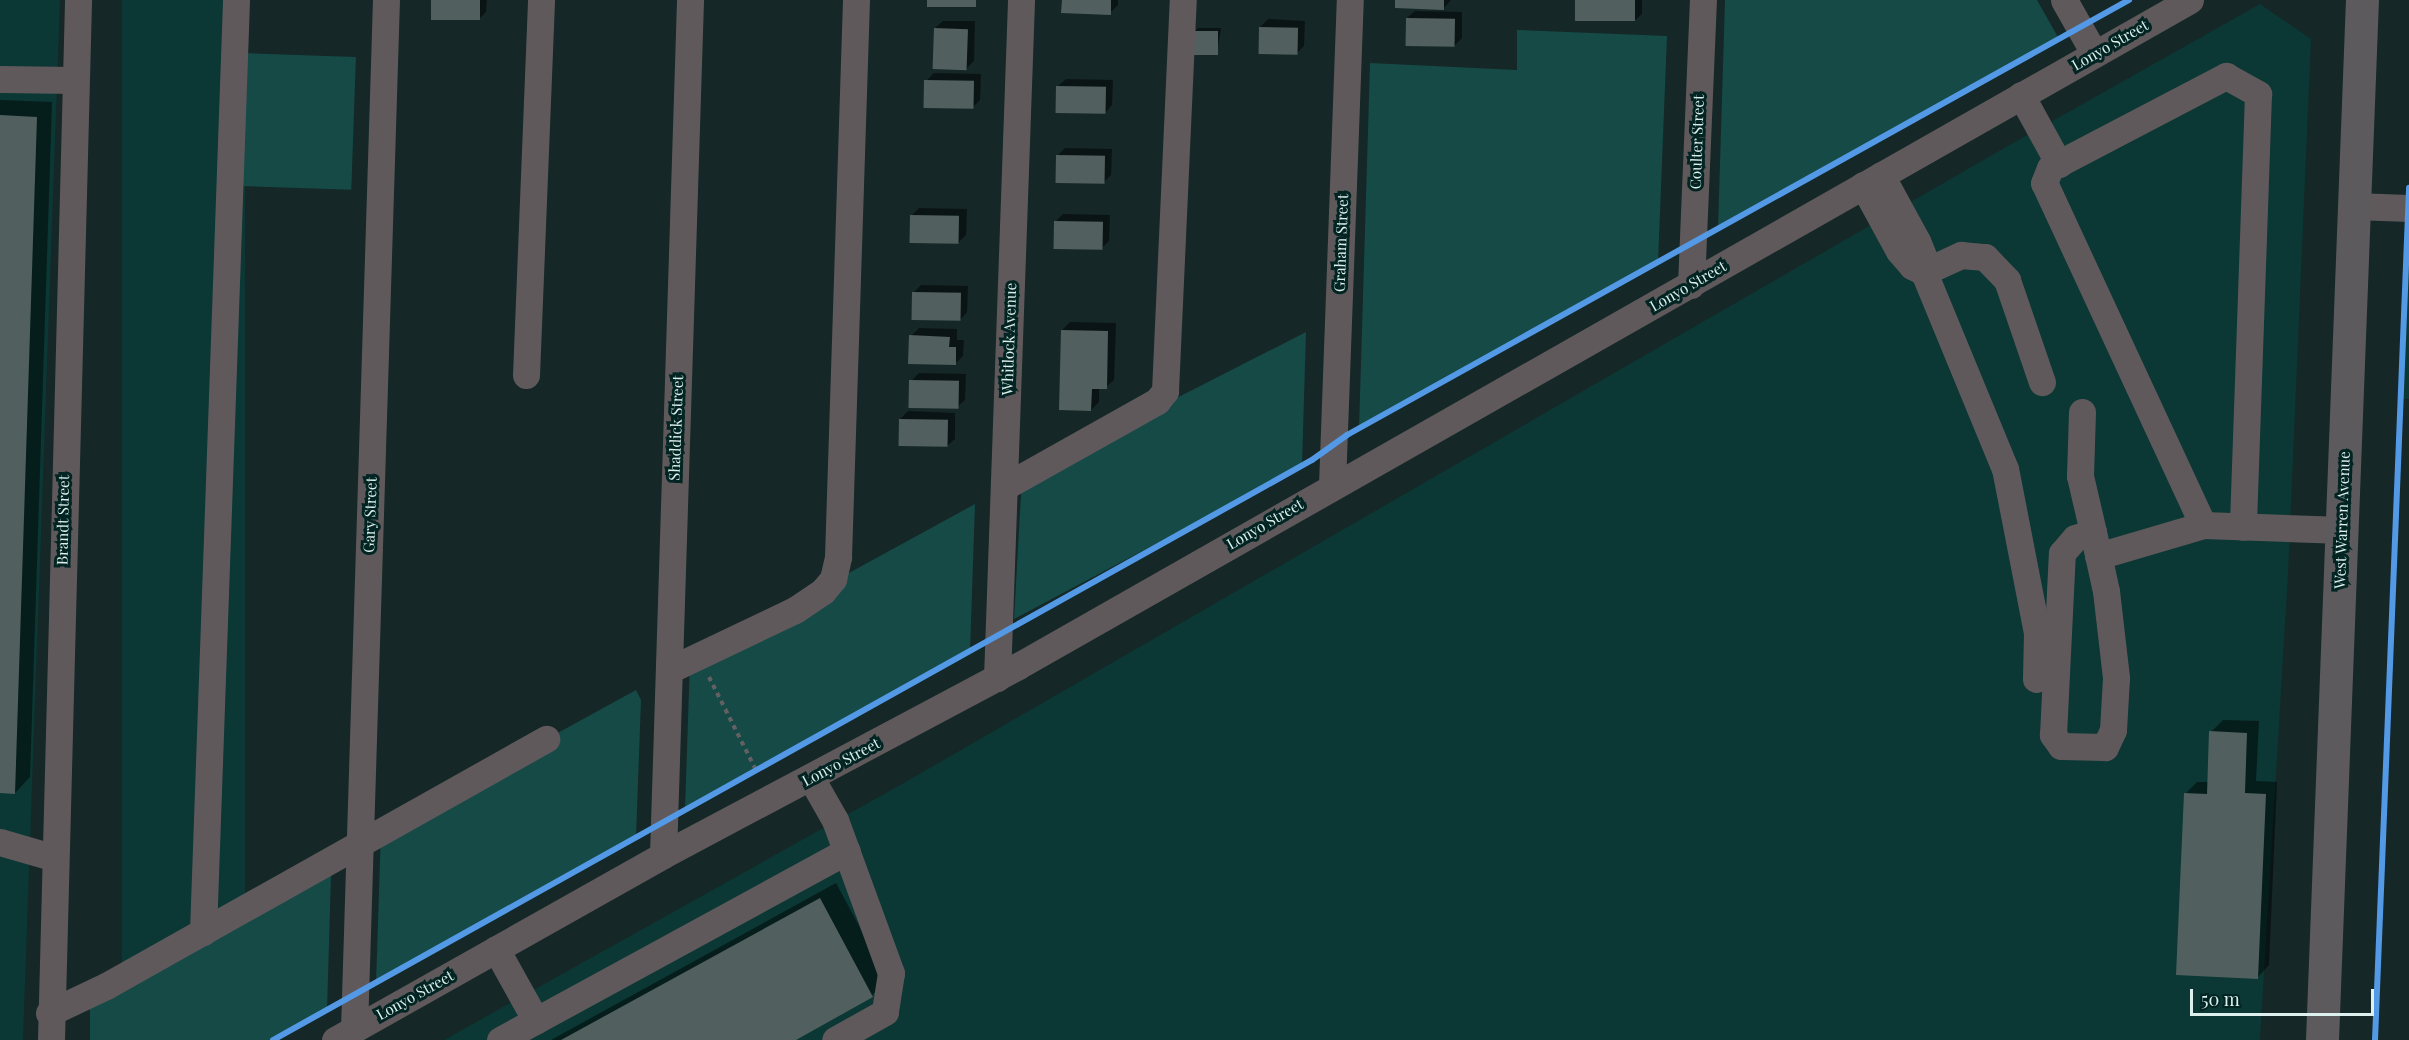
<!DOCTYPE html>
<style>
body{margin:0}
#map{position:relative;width:2409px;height:1040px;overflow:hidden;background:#152726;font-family:"Playfair Display",serif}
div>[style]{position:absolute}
.built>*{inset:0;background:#0b3734;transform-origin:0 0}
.green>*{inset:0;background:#154a47;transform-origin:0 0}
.shadow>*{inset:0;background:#0007}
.building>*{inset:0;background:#51605f;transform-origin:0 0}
.path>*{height:4px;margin-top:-2px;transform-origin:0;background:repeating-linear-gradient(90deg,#626062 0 4.5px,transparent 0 9px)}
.minor>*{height:27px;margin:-13.5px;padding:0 13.5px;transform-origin:13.5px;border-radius:13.5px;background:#60595c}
.major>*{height:33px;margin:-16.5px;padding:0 16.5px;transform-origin:16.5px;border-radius:16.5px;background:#5c5a5c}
.cycleway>*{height:6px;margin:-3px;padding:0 3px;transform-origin:3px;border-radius:3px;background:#5399e6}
span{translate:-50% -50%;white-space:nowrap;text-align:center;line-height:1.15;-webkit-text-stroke:6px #022523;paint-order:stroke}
.street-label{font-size:15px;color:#ddf0ed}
.scale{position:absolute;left:2190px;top:989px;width:184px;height:27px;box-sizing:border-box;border:3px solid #ddf0ed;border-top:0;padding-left:8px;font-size:18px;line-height:21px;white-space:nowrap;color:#ddf0ed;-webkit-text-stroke:4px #022523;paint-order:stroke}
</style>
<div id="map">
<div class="built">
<i style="clip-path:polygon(0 0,60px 0,23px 1040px,0 1040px)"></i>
<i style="left:122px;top:0;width:123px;height:988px"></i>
<i style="clip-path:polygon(2260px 4px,2311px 39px,2288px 575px,2260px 1040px,444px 1040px,902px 784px,1999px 151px)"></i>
<i style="clip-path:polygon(2409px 179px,2409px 399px,2401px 399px)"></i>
</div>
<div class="green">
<i style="clip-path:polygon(1725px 0,2037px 0,2059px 39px,1718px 229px)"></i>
<i style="clip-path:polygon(1517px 30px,1667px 36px,1658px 263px,1359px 429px,1370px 63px,1517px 70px)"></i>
<i style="left:243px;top:53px;width:113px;height:133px;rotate:2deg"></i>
<i style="clip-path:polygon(1306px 332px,1302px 466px,1014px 619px,1022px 477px)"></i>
<i style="clip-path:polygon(975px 504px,970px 652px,685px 809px,690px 660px)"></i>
<i style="clip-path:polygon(636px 690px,641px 700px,636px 837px,376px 983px,381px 830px)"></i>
<i style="clip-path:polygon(331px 875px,327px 1011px,270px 1040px,90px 1040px,90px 1007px)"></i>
</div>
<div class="shadow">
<i style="clip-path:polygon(433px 0,487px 0,486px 12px,478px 20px)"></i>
<i style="clip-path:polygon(1063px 0,1118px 0,1118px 5px,1110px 13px)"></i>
<i style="clip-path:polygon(1397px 0,1451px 0,1444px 8px)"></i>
<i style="clip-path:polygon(1577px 0,1642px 0,1642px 14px,1634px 21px)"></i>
<i style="clip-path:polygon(1415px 11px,1462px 12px,1462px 38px,1454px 46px,1407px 18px)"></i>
<i style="clip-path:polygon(1268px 19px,1305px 21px,1304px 46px,1296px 54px,1260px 27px)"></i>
<i style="clip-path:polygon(943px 21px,975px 21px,974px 61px,966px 69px,935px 28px)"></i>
<i style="clip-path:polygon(1198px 28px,1221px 28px,1217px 54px,1195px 31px)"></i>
<i style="clip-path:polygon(934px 73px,981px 74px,980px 100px,972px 108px,926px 81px)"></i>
<i style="clip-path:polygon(1066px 79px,1113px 80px,1112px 105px,1105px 113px,1058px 86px)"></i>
<i style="clip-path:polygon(0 100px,52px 102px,30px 777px,15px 793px,0 792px)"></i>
<i style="clip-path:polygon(1065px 148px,1112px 149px,1111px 175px,1103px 183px,1057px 156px)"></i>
<i style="clip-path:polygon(919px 208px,967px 209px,966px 235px,958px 243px,911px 216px)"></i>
<i style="clip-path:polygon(1063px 214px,1110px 215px,1109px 241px,1102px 248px,1055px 222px)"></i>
<i style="clip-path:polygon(921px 285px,968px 286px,967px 312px,960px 320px,913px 293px)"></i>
<i style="clip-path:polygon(1070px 322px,1116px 323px,1114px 380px,1106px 387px,1099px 387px,1099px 402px,1091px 410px,1062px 330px)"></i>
<i style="clip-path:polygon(919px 328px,957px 329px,957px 340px,964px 340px,963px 356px,955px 364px,911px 336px)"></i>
<i style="clip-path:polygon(919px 373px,966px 374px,965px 400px,957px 407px,911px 381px)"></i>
<i style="clip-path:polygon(908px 411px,955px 413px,955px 439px,947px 446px,900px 419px)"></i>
<i style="clip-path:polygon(2223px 720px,2259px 721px,2256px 781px,2277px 782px,2269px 965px,2258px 977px,2185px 794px,2197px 782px,2209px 782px,2211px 732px)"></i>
<i style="clip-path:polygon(836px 883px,888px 980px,872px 995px,793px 1040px,551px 1040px)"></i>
</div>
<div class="building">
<i style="left:431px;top:0;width:49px;height:20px"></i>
<i style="left:927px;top:0;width:49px;height:7px"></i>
<i style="clip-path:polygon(1062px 0,1111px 0,1111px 15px,1061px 13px)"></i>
<i style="clip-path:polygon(1395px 0,1444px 0,1444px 10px,1395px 8px)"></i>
<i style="left:1575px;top:0;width:60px;height:21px"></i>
<i style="left:1406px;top:18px;width:49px;height:28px;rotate:1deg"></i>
<i style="left:1259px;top:27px;width:39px;height:27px;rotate:1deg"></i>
<i style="left:934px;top:28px;width:34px;height:41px;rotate:2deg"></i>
<i style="left:1193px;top:31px;width:25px;height:24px"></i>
<i style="left:924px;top:80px;width:50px;height:28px;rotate:1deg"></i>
<i style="left:1056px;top:86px;width:50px;height:27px;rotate:1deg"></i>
<i style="clip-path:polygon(0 115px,37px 117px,15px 794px,0 793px)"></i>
<i style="left:1056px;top:155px;width:49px;height:28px;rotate:1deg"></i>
<i style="left:910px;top:215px;width:49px;height:28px;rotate:1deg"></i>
<i style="left:1054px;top:221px;width:49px;height:28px;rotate:1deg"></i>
<i style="left:912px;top:292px;width:49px;height:28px;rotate:1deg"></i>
<i style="clip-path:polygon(1061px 330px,1108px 331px,1107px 389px,1092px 389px,1091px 411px,1059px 410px)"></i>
<i style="clip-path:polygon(909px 335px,950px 337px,949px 347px,956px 347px,956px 365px,908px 364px)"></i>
<i style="left:909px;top:380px;width:50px;height:28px;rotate:1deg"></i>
<i style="left:899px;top:419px;width:49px;height:27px;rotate:1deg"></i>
<i style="clip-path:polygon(2209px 731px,2247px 733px,2245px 793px,2266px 794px,2258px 979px,2176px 975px,2184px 793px,2207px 794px)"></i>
<i style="clip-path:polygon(820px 898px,873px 997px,796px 1040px,561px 1040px)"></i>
</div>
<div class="path">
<i style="left:709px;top:677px;width:104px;rotate:63.2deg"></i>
</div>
<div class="minor">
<i style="left:2064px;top:0;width:61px;rotate:60.5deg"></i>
<i style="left:0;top:79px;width:74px;rotate:0.8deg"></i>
<i style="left:2021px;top:95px;width:79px;rotate:61.2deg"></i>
<i style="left:1863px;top:185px;width:75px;rotate:61.4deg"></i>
<i style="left:1899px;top:251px;width:20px;rotate:49deg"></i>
<i style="left:1912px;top:266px;width:13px;rotate:27deg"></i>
<i style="left:1924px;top:272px;width:14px;rotate:-90deg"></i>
<i style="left:1924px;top:258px;width:18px;rotate:-112deg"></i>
<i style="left:1917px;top:241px;width:75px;rotate:-118.6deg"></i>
<i style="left:2354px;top:206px;width:55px;rotate:2.1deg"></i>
<i style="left:1691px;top:285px;width:285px;rotate:-87.6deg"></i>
<i style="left:526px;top:375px;width:375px;rotate:-87.7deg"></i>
<i style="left:2082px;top:412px;width:64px;rotate:91.8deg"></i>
<i style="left:2080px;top:476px;width:57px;rotate:76.9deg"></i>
<i style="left:2093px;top:532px;width:60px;rotate:77.6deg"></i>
<i style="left:2106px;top:591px;width:88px;rotate:83.4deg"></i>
<i style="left:2116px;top:678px;width:52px;rotate:93.3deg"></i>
<i style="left:2113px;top:730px;width:19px;rotate:115deg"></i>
<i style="left:2105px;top:747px;width:44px;rotate:-178.7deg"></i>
<i style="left:2061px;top:746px;width:14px;rotate:-126deg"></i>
<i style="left:2053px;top:735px;width:182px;rotate:-87.2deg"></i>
<i style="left:2062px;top:553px;width:20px;rotate:-49deg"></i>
<i style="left:2075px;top:538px;width:19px;rotate:-18deg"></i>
<i style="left:1332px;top:485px;width:485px;rotate:-87.9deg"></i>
<i style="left:1004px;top:487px;width:176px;rotate:-29.3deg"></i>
<i style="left:1157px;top:401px;width:13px;rotate:-51deg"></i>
<i style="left:1165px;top:391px;width:391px;rotate:-87.4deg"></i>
<i style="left:2203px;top:525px;width:377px;rotate:-114.9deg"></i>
<i style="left:2044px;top:183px;width:16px;rotate:-68deg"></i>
<i style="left:2050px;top:168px;width:199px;rotate:-27.6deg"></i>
<i style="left:2226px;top:76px;width:37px;rotate:29deg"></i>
<i style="left:2258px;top:94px;width:433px;rotate:92deg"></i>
<i style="left:2098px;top:556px;width:109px;rotate:-16.4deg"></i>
<i style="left:2203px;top:525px;width:139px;rotate:2.1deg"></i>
<i style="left:669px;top:670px;width:140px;rotate:-25.5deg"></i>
<i style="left:795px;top:610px;width:34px;rotate:-34deg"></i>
<i style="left:823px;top:591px;width:16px;rotate:-50deg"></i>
<i style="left:833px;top:579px;width:23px;rotate:-77deg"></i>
<i style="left:838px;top:557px;width:557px;rotate:-88.15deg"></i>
<i style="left:997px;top:678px;width:678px;rotate:-87.97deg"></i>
<i style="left:2036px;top:679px;width:46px;rotate:-88.8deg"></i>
<i style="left:2037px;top:633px;width:167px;rotate:-101deg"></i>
<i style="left:2005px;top:469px;width:213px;rotate:-112.4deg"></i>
<i style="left:1924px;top:272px;width:41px;rotate:-24.7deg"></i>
<i style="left:1961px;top:255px;width:24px;rotate:5deg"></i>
<i style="left:1985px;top:257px;width:32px;rotate:46deg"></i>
<i style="left:2007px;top:280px;width:108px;rotate:71.1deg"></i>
<i style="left:811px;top:778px;width:48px;rotate:60.3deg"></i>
<i style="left:835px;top:820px;width:163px;rotate:69.9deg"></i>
<i style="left:891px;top:973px;width:39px;rotate:99deg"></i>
<i style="left:885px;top:1012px;width:57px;rotate:150.8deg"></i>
<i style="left:0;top:842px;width:57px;rotate:16.2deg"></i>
<i style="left:663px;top:855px;width:855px;rotate:-88.19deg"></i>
<i style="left:203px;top:932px;width:933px;rotate:-87.97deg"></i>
<i style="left:496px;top:949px;width:82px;rotate:60.9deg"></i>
<i style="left:49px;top:1013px;width:63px;rotate:-25.3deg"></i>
<i style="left:106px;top:986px;width:505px;rotate:-29.31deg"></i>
<i style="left:354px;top:1029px;width:1029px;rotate:-88.22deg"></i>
<i style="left:51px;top:1040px;width:1040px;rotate:-88.51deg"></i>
<i style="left:335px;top:1040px;width:377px;rotate:-29.4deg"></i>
<i style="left:663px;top:855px;width:402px;rotate:-28deg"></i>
<i style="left:1018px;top:666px;width:1348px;rotate:-29.61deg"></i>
<i style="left:500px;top:1040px;width:395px;rotate:-28.6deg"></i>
</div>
<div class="major">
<i style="left:2322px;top:1040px;width:1041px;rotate:-87.8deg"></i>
</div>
<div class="cycleway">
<i style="left:273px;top:1040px;width:1190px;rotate:-29.17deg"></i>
<i style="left:1312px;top:460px;width:43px;rotate:-35.5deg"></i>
<i style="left:1347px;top:435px;width:895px;rotate:-29.09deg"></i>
<i style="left:2375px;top:1040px;width:853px;rotate:-87.71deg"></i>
</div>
<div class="street-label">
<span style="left:2110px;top:45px;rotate:-30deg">Lonyo Street</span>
<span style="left:1697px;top:142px;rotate:-88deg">Coulter Street</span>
<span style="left:1341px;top:243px;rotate:-88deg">Graham Street</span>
<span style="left:1688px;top:286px;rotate:-30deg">Lonyo Street</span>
<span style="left:1009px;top:339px;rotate:-88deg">Whitlock Avenue</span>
<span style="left:676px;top:428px;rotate:-88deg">Shaddick Street</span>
<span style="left:370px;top:515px;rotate:-88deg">Gary Street</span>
<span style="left:63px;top:520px;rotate:-89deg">Brandt Street</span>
<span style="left:2342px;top:520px;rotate:-88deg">West Warren Avenue</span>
<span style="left:1265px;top:524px;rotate:-30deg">Lonyo Street</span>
<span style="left:841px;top:762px;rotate:-28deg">Lonyo Street</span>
<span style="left:415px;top:995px;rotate:-29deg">Lonyo Street</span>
</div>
<div class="scale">50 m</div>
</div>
